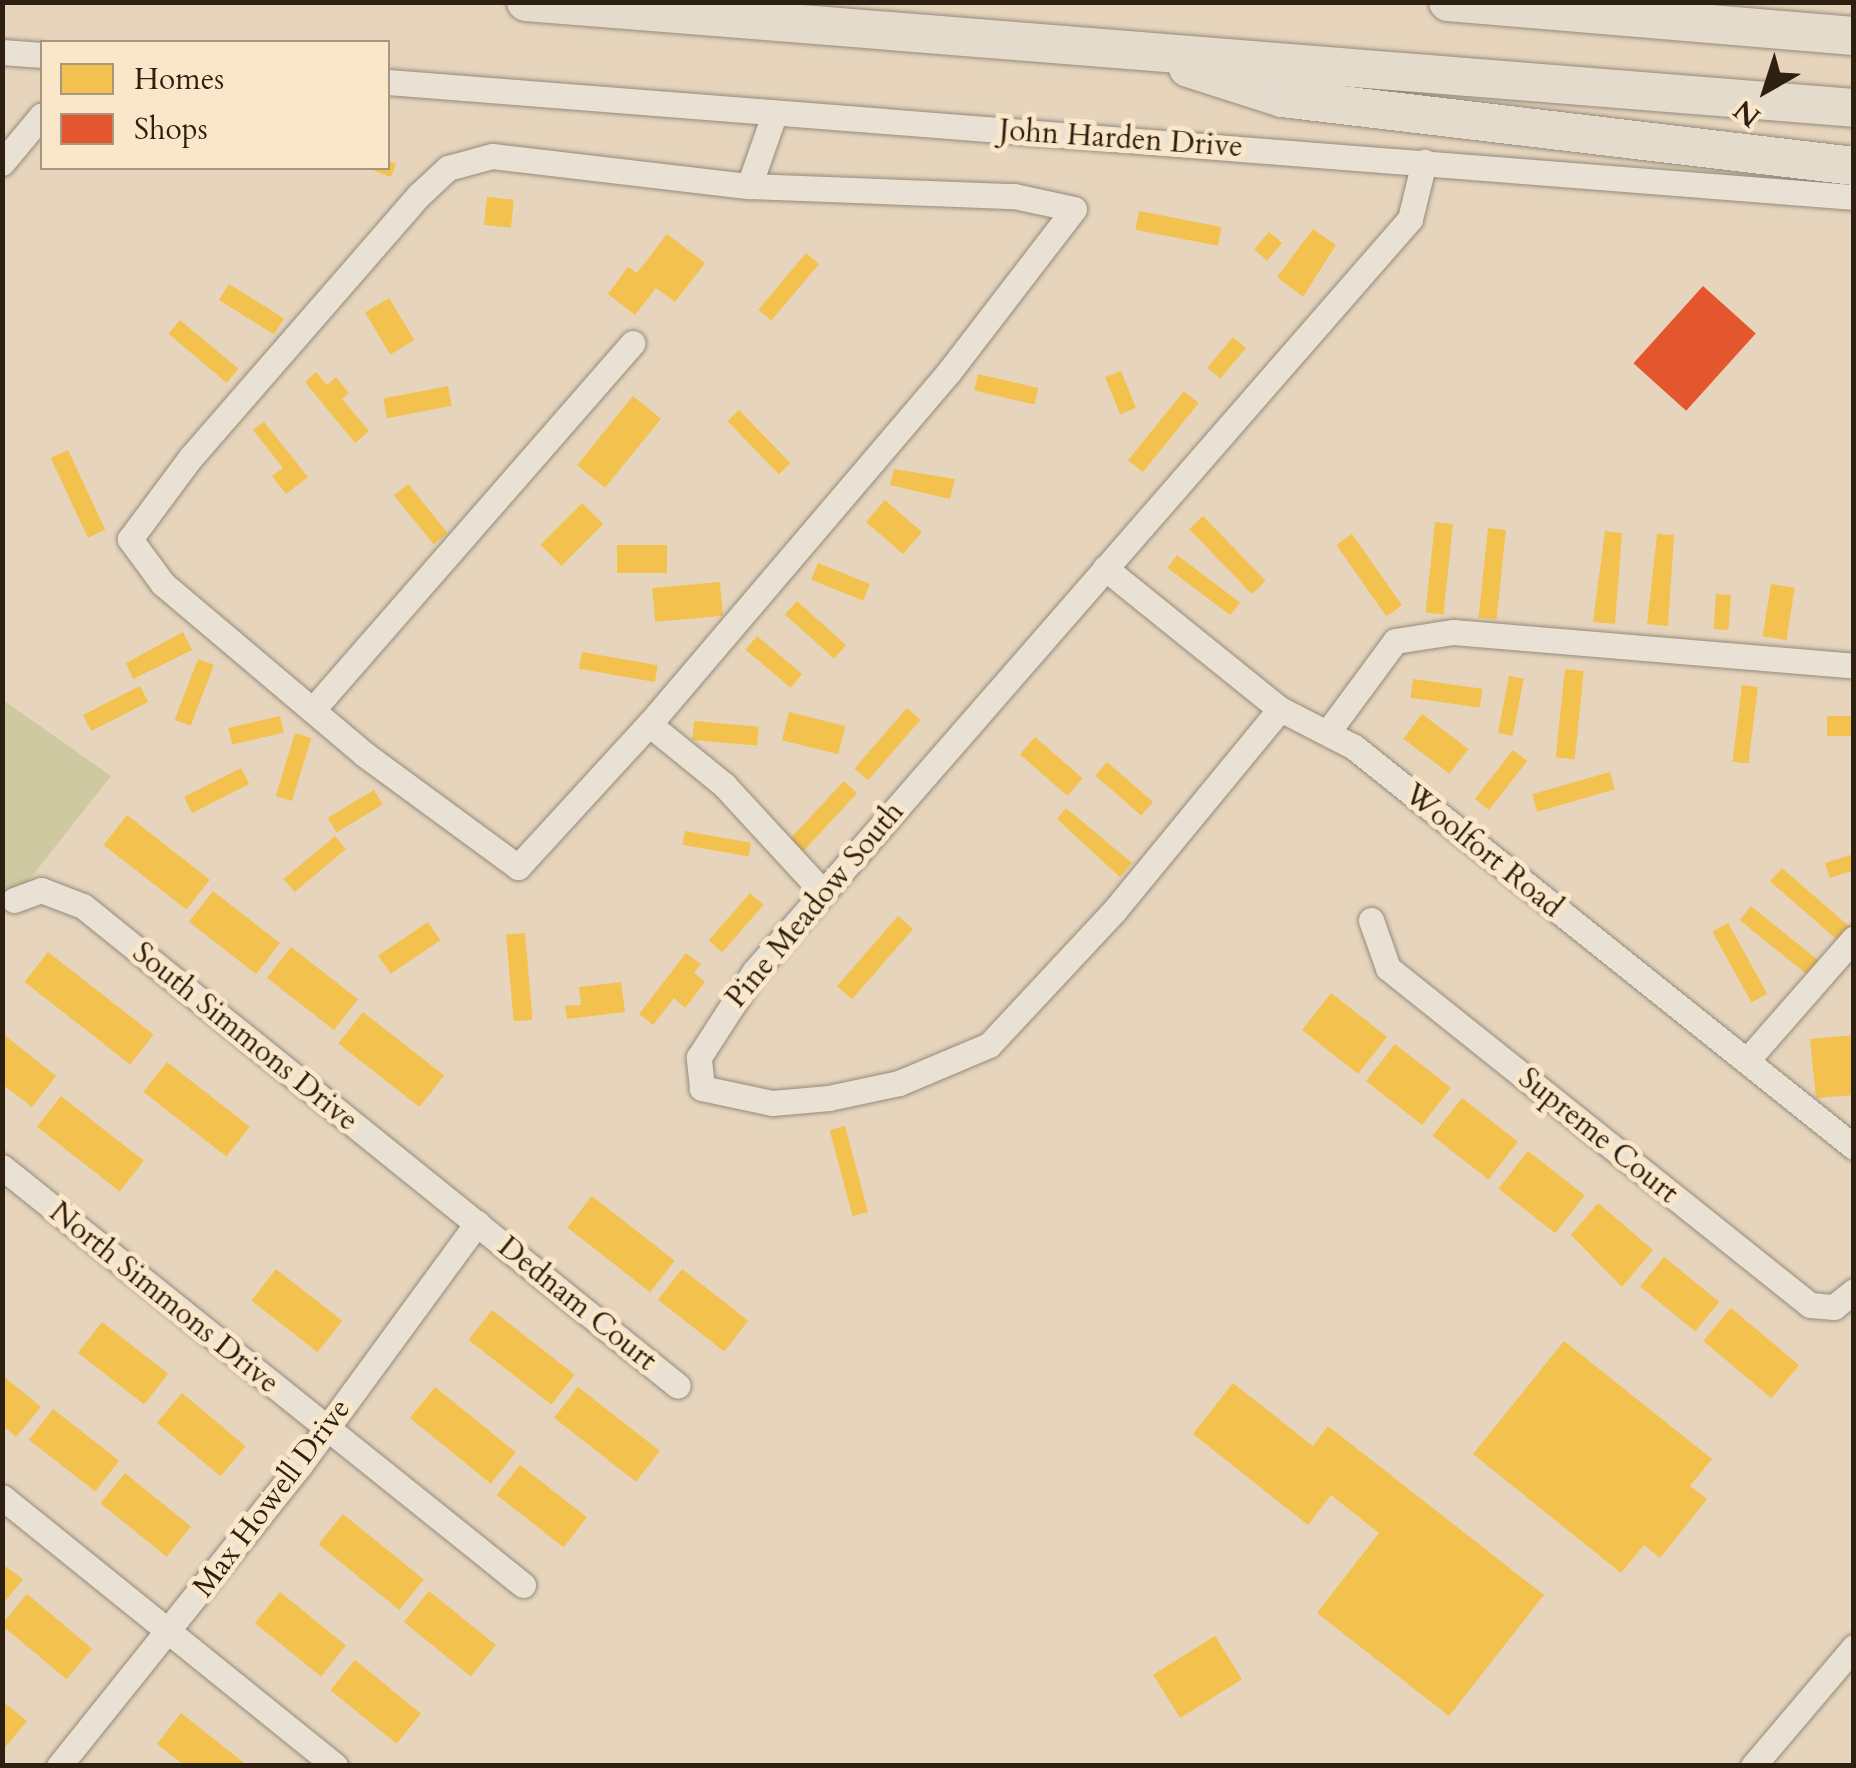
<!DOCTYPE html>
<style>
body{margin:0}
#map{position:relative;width:1856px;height:1768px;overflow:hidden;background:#e6d5bc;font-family:Cardo,serif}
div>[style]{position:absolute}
.green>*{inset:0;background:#cec9a1}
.homes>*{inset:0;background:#f2c14e;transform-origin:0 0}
.shops>*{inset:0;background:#e4572e;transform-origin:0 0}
.roads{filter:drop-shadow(0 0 2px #958a7b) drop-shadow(0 0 2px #958a7b)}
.minor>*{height:25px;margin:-12.5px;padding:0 12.5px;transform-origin:12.5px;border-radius:12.5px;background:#e9e1d4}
.highway>*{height:38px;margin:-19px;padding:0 19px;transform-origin:19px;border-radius:19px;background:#e5dbcd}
span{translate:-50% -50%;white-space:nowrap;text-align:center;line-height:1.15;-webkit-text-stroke:10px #fae6c8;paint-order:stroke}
.street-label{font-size:30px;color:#2d2011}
.frame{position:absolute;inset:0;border:5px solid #2d2011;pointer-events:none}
.legend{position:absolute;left:40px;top:40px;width:350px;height:130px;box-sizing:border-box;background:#fae6c8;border:2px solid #a8977f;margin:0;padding:12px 18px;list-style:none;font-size:30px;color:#2d2011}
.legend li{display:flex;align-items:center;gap:20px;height:50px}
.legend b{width:50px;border:2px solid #a8977f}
.north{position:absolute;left:1716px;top:40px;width:100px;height:100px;-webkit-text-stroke:8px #fae6c8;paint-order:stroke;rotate:219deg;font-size:28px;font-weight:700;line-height:40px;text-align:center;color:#2d2011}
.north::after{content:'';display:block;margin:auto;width:35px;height:45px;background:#2d2011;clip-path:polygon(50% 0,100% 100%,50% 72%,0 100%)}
</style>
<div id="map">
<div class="green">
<i style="clip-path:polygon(3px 700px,111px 776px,3px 913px)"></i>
</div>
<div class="homes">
<i style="clip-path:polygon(388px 160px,396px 164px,391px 177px,367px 168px,388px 168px)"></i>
<i style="left:487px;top:197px;width:27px;height:28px;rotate:6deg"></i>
<i style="left:1139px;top:211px;width:84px;height:19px;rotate:11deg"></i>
<i style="clip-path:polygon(1313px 229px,1336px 245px,1303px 297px,1277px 277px)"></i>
<i style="left:1269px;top:232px;width:17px;height:23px;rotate:40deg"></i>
<i style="clip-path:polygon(667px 234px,705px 263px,675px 302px,656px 288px,635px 315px,608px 294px,628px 267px,637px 273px)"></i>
<i style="left:806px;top:253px;width:17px;height:74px;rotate:40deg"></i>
<i style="left:229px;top:284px;width:65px;height:19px;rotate:32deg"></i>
<i style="left:389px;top:298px;width:49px;height:28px;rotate:59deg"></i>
<i style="left:180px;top:320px;width:76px;height:18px;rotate:40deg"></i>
<i style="left:1233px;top:337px;width:17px;height:40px;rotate:40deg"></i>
<i style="left:1121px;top:371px;width:40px;height:17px;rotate:68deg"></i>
<i style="clip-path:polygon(316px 372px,327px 385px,336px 377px,349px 393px,342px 399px,369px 431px,355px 443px,305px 382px)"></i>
<i style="left:978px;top:374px;width:62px;height:17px;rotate:13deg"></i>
<i style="left:448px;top:386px;width:20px;height:66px;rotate:79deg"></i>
<i style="left:1184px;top:391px;width:19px;height:89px;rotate:39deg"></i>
<i style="left:633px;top:396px;width:36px;height:89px;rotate:39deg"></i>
<i style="left:739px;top:410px;width:74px;height:16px;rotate:46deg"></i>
<i style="clip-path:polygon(264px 422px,308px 477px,286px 494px,272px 476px,283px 468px,253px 430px)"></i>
<i style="left:68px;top:450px;width:88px;height:19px;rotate:65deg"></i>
<i style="clip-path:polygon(894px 469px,955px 479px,950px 499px,890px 485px)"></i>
<i style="left:408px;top:484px;width:63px;height:18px;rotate:51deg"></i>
<i style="left:885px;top:500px;width:49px;height:29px;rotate:41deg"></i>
<i style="left:582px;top:503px;width:30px;height:59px;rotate:45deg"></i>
<i style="left:1203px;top:516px;width:90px;height:19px;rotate:46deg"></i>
<i style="left:1435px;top:522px;width:18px;height:91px;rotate:6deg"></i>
<i style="left:1488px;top:528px;width:18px;height:90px;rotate:6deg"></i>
<i style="clip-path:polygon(1605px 531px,1622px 533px,1615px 624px,1593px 622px)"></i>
<i style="left:1352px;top:534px;width:87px;height:19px;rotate:55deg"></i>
<i style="clip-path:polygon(1657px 534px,1674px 535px,1668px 626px,1647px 624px)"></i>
<i style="left:617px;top:545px;width:50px;height:28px"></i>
<i style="left:1177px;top:555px;width:79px;height:16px;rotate:37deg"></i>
<i style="left:818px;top:563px;width:56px;height:18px;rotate:22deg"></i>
<i style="left:720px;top:582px;width:34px;height:68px;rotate:85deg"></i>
<i style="left:1771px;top:584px;width:24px;height:53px;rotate:9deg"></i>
<i style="left:1716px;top:594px;width:15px;height:35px;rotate:4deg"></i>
<i style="left:797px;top:601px;width:66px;height:18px;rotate:42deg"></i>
<i style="clip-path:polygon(183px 632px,192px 650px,133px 679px,126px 663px)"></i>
<i style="left:757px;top:636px;width:59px;height:18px;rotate:40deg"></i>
<i style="left:582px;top:652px;width:77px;height:17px;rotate:10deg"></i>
<i style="left:198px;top:659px;width:17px;height:65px;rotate:21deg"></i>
<i style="left:1565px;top:669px;width:19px;height:89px;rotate:6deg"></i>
<i style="left:1509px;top:676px;width:15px;height:58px;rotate:11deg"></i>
<i style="left:1413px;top:679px;width:70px;height:19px;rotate:8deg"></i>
<i style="left:1742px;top:685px;width:16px;height:77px;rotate:7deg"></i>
<i style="left:140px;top:686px;width:18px;height:64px;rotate:63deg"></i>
<i style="left:907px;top:708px;width:18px;height:80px;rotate:41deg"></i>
<i style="left:789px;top:712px;width:58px;height:29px;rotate:14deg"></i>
<i style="left:1422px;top:714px;width:58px;height:31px;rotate:37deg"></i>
<i style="left:280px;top:716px;width:17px;height:53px;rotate:77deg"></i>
<i style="left:1854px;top:716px;width:20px;height:27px;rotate:90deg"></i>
<i style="left:694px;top:721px;width:65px;height:19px;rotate:5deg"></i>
<i style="left:295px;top:733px;width:17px;height:66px;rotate:17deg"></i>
<i style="left:1035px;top:737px;width:63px;height:23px;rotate:41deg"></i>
<i style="left:1513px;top:750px;width:18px;height:62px;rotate:38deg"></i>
<i style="left:1107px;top:762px;width:61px;height:18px;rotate:41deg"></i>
<i style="left:241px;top:768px;width:18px;height:64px;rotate:63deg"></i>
<i style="left:1610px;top:772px;width:18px;height:81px;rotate:74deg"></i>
<i style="left:844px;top:781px;width:18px;height:80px;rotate:43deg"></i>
<i style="left:374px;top:790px;width:17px;height:54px;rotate:59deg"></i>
<i style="clip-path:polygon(1066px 808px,1132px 863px,1120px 877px,1057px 819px)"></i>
<i style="left:127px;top:815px;width:105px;height:38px;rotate:38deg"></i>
<i style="left:685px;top:831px;width:67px;height:14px;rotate:10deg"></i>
<i style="left:335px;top:836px;width:17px;height:67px;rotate:50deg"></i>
<i style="clip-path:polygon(1854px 854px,1854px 870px,1830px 878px,1825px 863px)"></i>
<i style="left:1782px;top:868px;width:91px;height:18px;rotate:41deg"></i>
<i style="left:213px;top:891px;width:85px;height:39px;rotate:38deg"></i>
<i style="left:750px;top:893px;width:18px;height:63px;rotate:41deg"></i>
<i style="left:1751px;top:906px;width:89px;height:18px;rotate:39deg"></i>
<i style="left:898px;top:916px;width:20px;height:93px;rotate:41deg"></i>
<i style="left:428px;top:922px;width:22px;height:60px;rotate:56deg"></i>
<i style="left:1728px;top:923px;width:81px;height:18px;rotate:61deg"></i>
<i style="left:525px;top:933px;width:87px;height:19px;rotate:85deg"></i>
<i style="left:291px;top:947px;width:85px;height:39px;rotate:38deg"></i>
<i style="left:48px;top:952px;width:134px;height:38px;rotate:38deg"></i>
<i style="clip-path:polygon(686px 953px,701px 964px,694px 973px,705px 982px,685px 1008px,674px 998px,653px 1025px,639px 1014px)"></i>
<i style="clip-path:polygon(621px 982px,625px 1012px,567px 1019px,565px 1006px,581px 1005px,579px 987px)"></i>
<i style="left:1331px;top:993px;width:71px;height:47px;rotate:38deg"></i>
<i style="left:363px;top:1012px;width:103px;height:40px;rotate:38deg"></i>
<i style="clip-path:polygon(2px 1033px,56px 1076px,32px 1107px,2px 1084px)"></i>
<i style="clip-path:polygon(1854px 1035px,1854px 1095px,1816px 1098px,1810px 1039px)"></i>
<i style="left:1395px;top:1044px;width:71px;height:47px;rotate:38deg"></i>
<i style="left:167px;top:1062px;width:105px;height:38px;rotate:38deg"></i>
<i style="left:61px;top:1096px;width:105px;height:39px;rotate:38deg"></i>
<i style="left:1462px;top:1098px;width:71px;height:48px;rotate:38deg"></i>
<i style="left:845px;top:1126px;width:89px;height:16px;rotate:75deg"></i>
<i style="left:1528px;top:1151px;width:72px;height:48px;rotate:38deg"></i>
<i style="left:592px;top:1196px;width:105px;height:40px;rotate:38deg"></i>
<i style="clip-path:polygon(1598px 1203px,1653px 1250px,1622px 1287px,1571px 1235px)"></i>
<i style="left:1664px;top:1257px;width:71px;height:38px;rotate:39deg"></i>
<i style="left:276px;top:1269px;width:84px;height:40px;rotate:38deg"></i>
<i style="left:682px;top:1269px;width:84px;height:39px;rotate:38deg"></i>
<i style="left:1731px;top:1308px;width:89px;height:43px;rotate:40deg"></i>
<i style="left:492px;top:1310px;width:105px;height:38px;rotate:38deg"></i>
<i style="left:102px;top:1322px;width:84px;height:39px;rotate:38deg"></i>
<i style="clip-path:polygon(1564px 1341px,1712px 1459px,1690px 1486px,1707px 1499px,1660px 1558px,1644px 1545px,1621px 1573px,1473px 1454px)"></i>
<i style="clip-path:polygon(2px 1375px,41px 1407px,16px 1437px,2px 1425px)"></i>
<i style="clip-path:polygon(1233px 1383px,1313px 1446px,1328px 1426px,1544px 1595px,1449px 1716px,1317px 1613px,1379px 1533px,1331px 1495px,1308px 1525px,1193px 1434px)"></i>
<i style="left:435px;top:1387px;width:104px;height:40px;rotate:39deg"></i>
<i style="left:578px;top:1387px;width:104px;height:39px;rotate:38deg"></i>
<i style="left:182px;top:1393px;width:83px;height:39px;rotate:40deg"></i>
<i style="left:53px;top:1409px;width:84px;height:39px;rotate:38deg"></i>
<i style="left:520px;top:1465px;width:85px;height:38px;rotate:38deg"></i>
<i style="left:125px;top:1473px;width:85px;height:39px;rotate:39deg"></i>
<i style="left:343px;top:1514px;width:104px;height:39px;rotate:39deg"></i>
<i style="clip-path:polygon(2px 1564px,23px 1579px,2px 1605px)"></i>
<i style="left:429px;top:1591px;width:86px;height:40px;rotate:39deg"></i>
<i style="left:280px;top:1592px;width:85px;height:40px;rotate:39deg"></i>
<i style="left:27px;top:1594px;width:85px;height:40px;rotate:40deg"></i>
<i style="left:1215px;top:1636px;width:51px;height:73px;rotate:58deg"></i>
<i style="left:355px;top:1660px;width:85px;height:39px;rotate:39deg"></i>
<i style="clip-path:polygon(2px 1701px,27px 1721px,2px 1751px)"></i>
<i style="clip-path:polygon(181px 1713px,248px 1766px,185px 1766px,157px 1744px)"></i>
</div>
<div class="shops">
<i style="left:1703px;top:286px;width:71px;height:104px;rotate:42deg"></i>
</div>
<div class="roads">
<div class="minor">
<i style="left:2px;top:52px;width:40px;rotate:4.3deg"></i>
<i style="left:388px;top:82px;width:1471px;rotate:4.49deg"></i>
<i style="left:492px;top:156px;width:259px;rotate:6.7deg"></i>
<i style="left:749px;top:186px;width:265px;rotate:2.2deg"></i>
<i style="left:1014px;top:196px;width:61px;rotate:12.2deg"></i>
<i style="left:1074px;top:209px;width:207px;rotate:127.5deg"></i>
<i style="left:948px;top:373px;width:461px;rotate:130.4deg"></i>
<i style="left:649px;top:724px;width:194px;rotate:132.5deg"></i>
<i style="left:518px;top:867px;width:192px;rotate:-143.7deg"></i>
<i style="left:363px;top:753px;width:262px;rotate:-139.8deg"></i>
<i style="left:163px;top:584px;width:56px;rotate:-126.3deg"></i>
<i style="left:130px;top:539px;width:102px;rotate:-53.4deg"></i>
<i style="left:191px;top:457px;width:347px;rotate:-49deg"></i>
<i style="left:419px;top:195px;width:40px;rotate:-43deg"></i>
<i style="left:448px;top:168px;width:46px;rotate:-15.3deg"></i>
<i style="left:2px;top:163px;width:62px;rotate:-50.2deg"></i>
<i style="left:749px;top:186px;width:78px;rotate:-70.6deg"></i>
<i style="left:1105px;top:568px;width:225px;rotate:38.9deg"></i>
<i style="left:1280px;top:709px;width:83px;rotate:27.2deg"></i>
<i style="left:1354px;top:747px;width:640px;rotate:38.66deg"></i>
<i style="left:315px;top:707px;width:483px;rotate:-48.9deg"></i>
<i style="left:1280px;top:709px;width:261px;rotate:129.4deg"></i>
<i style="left:1114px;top:911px;width:183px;rotate:133deg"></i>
<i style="left:989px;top:1045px;width:98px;rotate:157.1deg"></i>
<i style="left:899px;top:1083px;width:72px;rotate:167.9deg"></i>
<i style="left:829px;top:1098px;width:57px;rotate:175deg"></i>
<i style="left:772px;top:1103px;width:72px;rotate:-167.9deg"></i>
<i style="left:702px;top:1088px;width:31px;rotate:-96deg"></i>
<i style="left:699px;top:1057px;width:101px;rotate:-57.1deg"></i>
<i style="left:754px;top:972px;width:999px;rotate:-48.94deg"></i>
<i style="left:1410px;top:219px;width:59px;rotate:-76.2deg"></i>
<i style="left:649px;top:724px;width:97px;rotate:39.1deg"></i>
<i style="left:724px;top:785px;width:143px;rotate:47.3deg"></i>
<i style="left:1330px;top:729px;width:109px;rotate:-53.5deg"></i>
<i style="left:1395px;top:641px;width:59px;rotate:-8.8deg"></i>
<i style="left:1453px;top:632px;width:402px;rotate:4.8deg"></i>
<i style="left:14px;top:900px;width:29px;rotate:-20deg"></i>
<i style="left:41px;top:890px;width:45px;rotate:20.9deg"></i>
<i style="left:83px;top:906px;width:764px;rotate:38.89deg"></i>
<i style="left:1371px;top:920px;width:51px;rotate:70.5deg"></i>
<i style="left:1388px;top:968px;width:540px;rotate:38.61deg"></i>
<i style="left:1810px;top:1305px;width:24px;rotate:5deg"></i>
<i style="left:1834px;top:1307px;width:26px;rotate:-39deg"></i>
<i style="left:1749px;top:1058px;width:159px;rotate:-48.8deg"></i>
<i style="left:2px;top:1167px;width:668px;rotate:38.74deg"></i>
<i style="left:2px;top:1497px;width:428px;rotate:38.9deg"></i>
<i style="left:59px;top:1766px;width:386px;rotate:-51.3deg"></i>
<i style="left:300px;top:1465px;width:300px;rotate:-53.8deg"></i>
<i style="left:1753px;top:1766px;width:156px;rotate:-49.7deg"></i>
</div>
<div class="highway">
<i style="left:526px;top:2px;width:1332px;rotate:4.56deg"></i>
<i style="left:1448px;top:2px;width:407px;rotate:4.8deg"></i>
<i style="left:1188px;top:68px;width:99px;rotate:17.7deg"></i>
<i style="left:1282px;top:98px;width:576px;rotate:6.78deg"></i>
</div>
</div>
<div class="street-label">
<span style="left:1121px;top:139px;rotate:4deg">John Harden Drive</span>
<span style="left:1483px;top:851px;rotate:39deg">Woolfort Road</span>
<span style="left:815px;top:905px;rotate:-50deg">Pine Meadow South</span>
<span style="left:245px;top:1037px;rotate:39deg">South Simmons Drive</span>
<span style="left:1598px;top:1136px;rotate:39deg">Supreme Court</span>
<span style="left:164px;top:1298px;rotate:39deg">North Simmons Drive</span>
<span style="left:577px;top:1304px;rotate:39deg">Dednam Court</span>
<span style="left:272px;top:1498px;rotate:-53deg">Max Howell Drive</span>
</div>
<div class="frame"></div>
<ul class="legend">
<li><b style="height:28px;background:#f2c14e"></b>Homes</li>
<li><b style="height:28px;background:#e4572e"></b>Shops</li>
</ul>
<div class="north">N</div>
</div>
